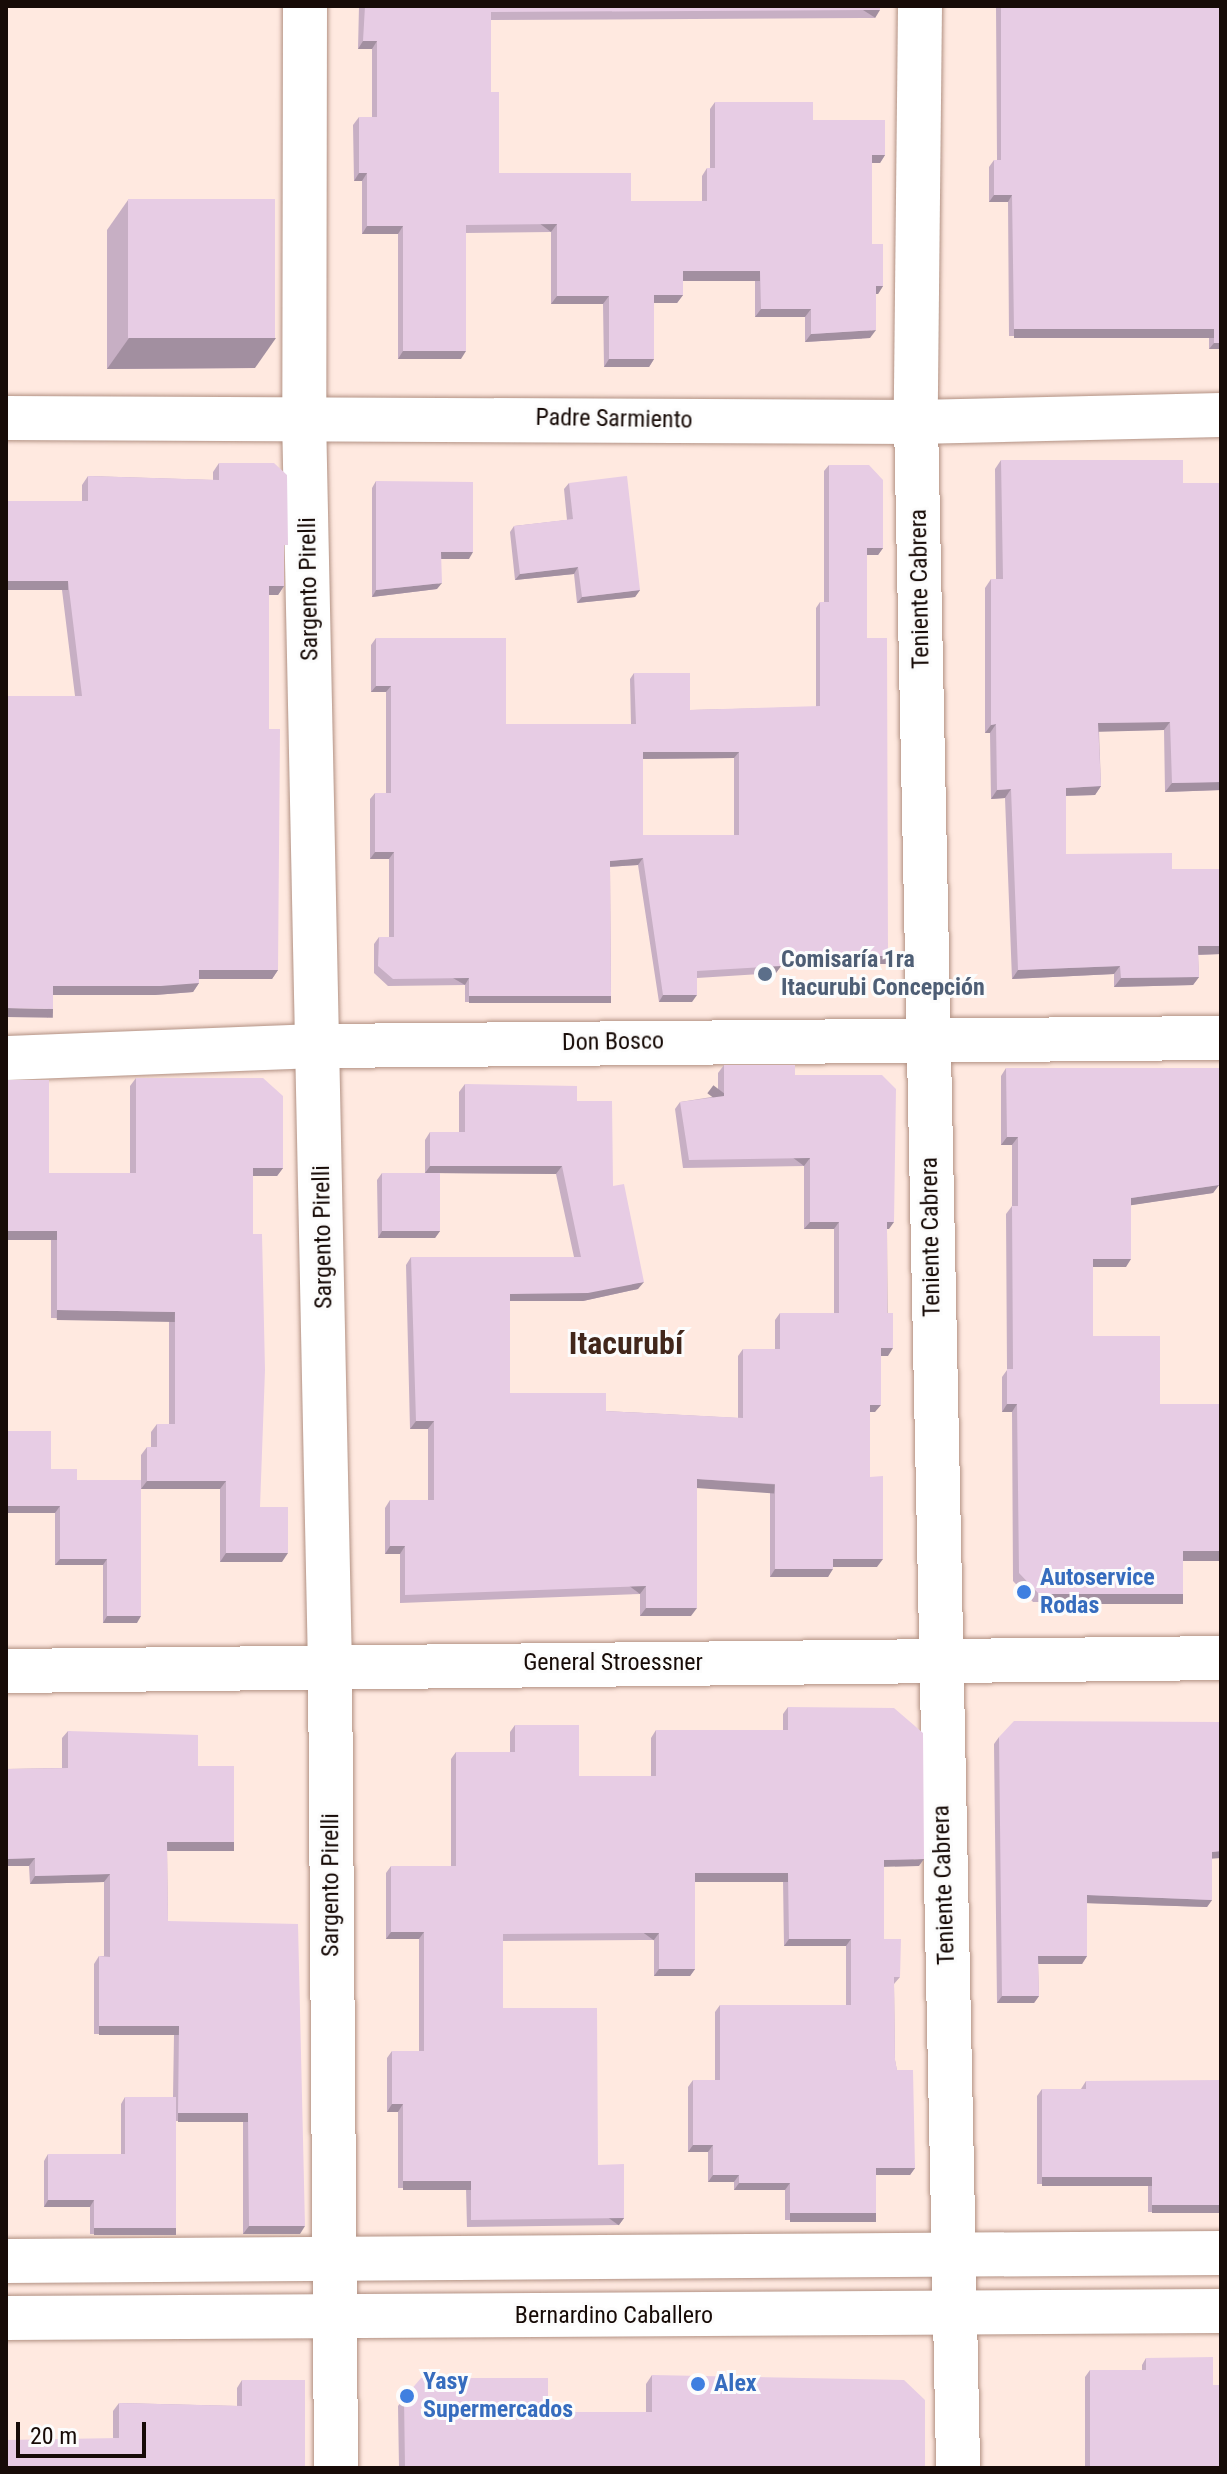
<!DOCTYPE html>
<meta charset="utf-8">
<style>
body{margin:0}
#map{position:relative;width:1227px;height:2474px;overflow:hidden;background:#ffe9e0;font-family:"Roboto Condensed",sans-serif}
div>[style]{position:absolute}
.roads{filter:drop-shadow(0 0 2px #b29183) drop-shadow(0 0 2px #b29183)}
.minor>*{height:44px;margin:-22px;padding:0 22px;transform-origin:22px;border-radius:22px;background:#fff}
.trunk>*{height:44px;margin:-22px;padding:0 22px;transform-origin:22px;border-radius:22px;background:#fff}
.wall>*{inset:0;background:#c7afc4}
.shaded-wall>*{inset:0;background:#a28fa0;transform-origin:0 0}
.building>*{inset:0;background:#e7cce4;transform-origin:0 0}
.dots>*{width:22px;height:22px;translate:-50% -50%;box-sizing:border-box;border:4px solid #fcfcfc;border-radius:50%}
span{translate:-50% -50%;white-space:nowrap;text-align:center;line-height:1.15;-webkit-text-stroke:6px #fcfcfc;paint-order:stroke}
.street-label{font-size:24px;color:#170b07}
.service-label{font-size:24px;color:#4e5e75;font-weight:700}
.left{translate:0 -50%;text-align:left}
.shop-label{font-size:24px;color:#366cbe;font-weight:700}
.district-label{font-size:32px;color:#42271b;font-weight:700}
.frame{position:absolute;inset:0;border:8px solid #170b07;pointer-events:none}
.scale{position:absolute;left:16px;top:2422px;width:130px;height:36px;box-sizing:border-box;border:4px solid #170b07;border-top:0;padding-left:10px;font-size:24px;line-height:28px;white-space:nowrap;color:#170b07;-webkit-text-stroke:6px #fcfcfc;paint-order:stroke}
</style>
<div id="map">
<div class="roads">
<div class="minor">
<i style="left:305px;top:6px;width:410px;rotate:90.1deg"></i>
<i style="left:304px;top:416px;width:1248px;rotate:88.81deg"></i>
<i style="left:330px;top:1664px;width:804px;rotate:89.57deg"></i>
<i style="left:920px;top:6px;width:416px;rotate:90.6deg"></i>
<i style="left:916px;top:422px;width:2046px;rotate:88.82deg"></i>
<i style="left:6px;top:418px;width:910px;rotate:0.25deg"></i>
<i style="left:916px;top:422px;width:305px;rotate:-1.3deg"></i>
<i style="left:6px;top:1058px;width:314px;rotate:-2.2deg"></i>
<i style="left:320px;top:1046px;width:901px;rotate:-0.51deg"></i>
<i style="left:6px;top:1671px;width:1215px;rotate:-0.61deg"></i>
</div>
<div class="trunk">
<i style="left:6px;top:2261px;width:1215px;rotate:-0.38deg"></i>
<i style="left:6px;top:2318px;width:1215px;rotate:-0.33deg"></i>
</div>
</div>
<div class="wall">
<i style="clip-path:polygon(359px 6px,880px 6px,875px 18px,491px 20px,491px 92px,499px 173px,631px 201px,702px 201px,702px 176px,707px 168px,710px 168px,710px 109px,715px 102px,813px 120px,885px 155px,880px 163px,872px 163px,872px 244px,883px 286px,878px 294px,876px 294px,870px 338px,805px 342px,805px 317px,755px 317px,755px 279px,683px 279px,683px 295px,677px 303px,654px 303px,654px 359px,649px 367px,604px 367px,603px 304px,551px 304px,551px 232px,466px 233px,461px 359px,398px 359px,398px 234px,362px 234px,362px 181px,354px 181px,353px 125px,359px 117px,372px 117px,372px 49px,358px 49px)"></i>
<i style="clip-path:polygon(996px 6px,1221px 6px,1221px 349px,1209px 349px,1209px 336px,1009px 336px,1008px 202px,989px 202px,989px 167px,994px 160px,997px 160px)"></i>
<i style="clip-path:polygon(128px 200px,255px 368px,107px 369px,107px 230px)"></i>
<i style="clip-path:polygon(1001px 460px,1183px 483px,1221px 790px,1165px 792px,1164px 730px,1099px 731px,1101px 786px,1095px 795px,1066px 796px,1066px 854px,1172px 869px,1221px 869px,1221px 954px,1198px 955px,1199px 977px,1193px 985px,1114px 987px,1114px 974px,1012px 979px,1005px 798px,991px 799px,990px 733px,985px 733px,985px 588px,991px 579px,996px 579px,995px 469px)"></i>
<i style="clip-path:polygon(219px 463px,284px 551px,284px 586px,278px 595px,269px 595px,269px 729px,278px 970px,272px 979px,199px 979px,199px 983px,193px 992px,155px 995px,53px 995px,53px 1009px,47px 1018px,75px 696px,62px 590px,6px 590px,82px 501px,82px 485px,88px 476px,213px 480px,213px 472px)"></i>
<i style="clip-path:polygon(evenodd,829px 465px,883px 548px,878px 555px,867px 555px,867px 638px,888px 956px,883px 962px,781px 962px,781px 966px,776px 973px,697px 978px,692px 1002px,659px 1002px,638px 865px,610px 867px,611px 996px,606px 1002px,465px 1002px,465px 985px,388px 986px,374px 973px,374px 944px,379px 937px,389px 937px,389px 859px,370px 859px,370px 799px,375px 793px,386px 793px,386px 692px,371px 692px,371px 645px,376px 638px,506px 724px,631px 724px,630px 679px,634px 673px,690px 710px,816px 707px,816px 608px,820px 602px,824px 602px,824px 471px,829px 465px,734px 758px,734px 835px,643px 835px,643px 759px,734px 758px)"></i>
<i style="clip-path:polygon(376px 481px,469px 559px,441px 559px,437px 589px,372px 597px,372px 488px)"></i>
<i style="clip-path:polygon(569px 483px,640px 590px,635px 597px,577px 603px,574px 574px,515px 580px,510px 532px,514px 526px,567px 520px,564px 489px)"></i>
<i style="clip-path:polygon(724px 1065px,795px 1075px,889px 1229px,887px 1229px,888px 1356px,881px 1356px,875px 1412px,870px 1412px,870px 1477px,877px 1567px,833px 1567px,828px 1577px,770px 1577px,770px 1491px,697px 1487px,691px 1616px,640px 1616px,640px 1594px,400px 1603px,400px 1554px,385px 1554px,385px 1508px,390px 1500px,428px 1500px,428px 1429px,410px 1429px,406px 1265px,411px 1257px,574px 1257px,556px 1174px,440px 1173px,440px 1231px,435px 1238px,378px 1238px,377px 1180px,382px 1173px,425px 1173px,425px 1140px,430px 1132px,459px 1132px,459px 1092px,465px 1084px,577px 1101px,613px 1186px,638px 1289px,583px 1301px,510px 1301px,510px 1393px,606px 1411px,738px 1418px,738px 1356px,743px 1349px,775px 1349px,775px 1320px,780px 1313px,834px 1313px,834px 1229px,804px 1229px,804px 1166px,683px 1168px,675px 1109px,680px 1102px,718px 1096px,718px 1073px)"></i>
<i style="clip-path:polygon(1006px 1068px,1221px 1068px,1221px 1184px,1219px 1185px,1213px 1193px,1131px 1205px,1126px 1267px,1093px 1267px,1093px 1336px,1160px 1404px,1221px 1559px,1183px 1559px,1177px 1602px,1033px 1602px,1013px 1581px,1012px 1412px,1002px 1412px,1002px 1377px,1007px 1370px,1006px 1214px,1012px 1206px,1012px 1145px,1001px 1145px,1001px 1076px)"></i>
<i style="clip-path:polygon(136px 1078px,283px 1168px,277px 1176px,253px 1176px,253px 1234px,260px 1507px,282px 1562px,220px 1562px,220px 1489px,141px 1489px,141px 1455px,147px 1447px,151px 1447px,151px 1432px,157px 1424px,169px 1424px,169px 1320px,51px 1318px,51px 1240px,6px 1240px,49px 1173px,130px 1173px,130px 1086px)"></i>
<i style="clip-path:polygon(8px 1431px,51px 1469px,77px 1480px,137px 1623px,103px 1623px,103px 1565px,55px 1565px,55px 1513px,6px 1513px,6px 1434px)"></i>
<i style="clip-path:polygon(788px 1707px,919px 1866px,884px 1866px,884px 1939px,900px 1977px,894px 1984px,895px 2060px,915px 2168px,910px 2175px,876px 2175px,876px 2213px,871px 2220px,785px 2220px,785px 2190px,734px 2190px,734px 2182px,708px 2182px,708px 2152px,688px 2152px,688px 2087px,693px 2080px,715px 2080px,715px 2012px,720px 2005px,846px 2005px,846px 1946px,784px 1946px,783px 1880px,695px 1880px,695px 1969px,690px 1976px,654px 1976px,654px 1940px,503px 1941px,503px 2008px,598px 2165px,624px 2218px,619px 2225px,467px 2227px,466px 2188px,398px 2188px,398px 2112px,387px 2112px,387px 2058px,392px 2051px,419px 2051px,419px 1939px,386px 1939px,386px 1873px,391px 1866px,451px 1866px,451px 1759px,456px 1752px,510px 1752px,510px 1732px,515px 1725px,579px 1776px,651px 1776px,651px 1738px,656px 1730px,783px 1730px,783px 1714px)"></i>
<i style="clip-path:polygon(1221px 1722px,1221px 1858px,1212px 1858px,1212px 1900px,1207px 1907px,1087px 1903px,1087px 1956px,1082px 1964px,1038px 1964px,1039px 1996px,1034px 2003px,997px 2003px,994px 1744px,999px 1737px)"></i>
<i style="clip-path:polygon(68px 1731px,198px 1766px,234px 1842px,229px 1849px,167px 1849px,168px 1921px,300px 2234px,243px 2234px,243px 2121px,176px 2121px,176px 2228px,172px 2234px,90px 2234px,90px 2207px,44px 2207px,44px 2161px,48px 2154px,121px 2154px,121px 2104px,125px 2097px,173px 2097px,174px 2034px,94px 2034px,94px 1964px,99px 1956px,104px 1956px,104px 1882px,30px 1884px,29px 1866px,6px 1866px,6px 1769px,62px 1768px,62px 1738px)"></i>
<i style="clip-path:polygon(1086px 2081px,1221px 2212px,1148px 2212px,1148px 2184px,1037px 2184px,1037px 2096px,1042px 2089px,1081px 2089px)"></i>
<i style="clip-path:polygon(1146px 2358px,1213px 2385px,1221px 2468px,1085px 2467px,1085px 2377px,1090px 2370px,1142px 2370px,1142px 2365px)"></i>
<i style="clip-path:polygon(652px 2375px,925px 2468px,399px 2468px,398px 2406px,404px 2398px,548px 2412px,646px 2412px,646px 2384px)"></i>
<i style="clip-path:polygon(242px 2380px,305px 2468px,113px 2438px,113px 2411px,119px 2403px,237px 2406px,237px 2388px)"></i>
</div>
<div class="shaded-wall">
<i style="left:880px;top:10px;width:9px;height:389px;rotate:122deg"></i>
<i style="clip-path:polygon(363px 41px,377px 41px,372px 49px,358px 49px)"></i>
<i style="clip-path:polygon(872px 155px,885px 155px,880px 163px,867px 163px)"></i>
<i style="clip-path:polygon(359px 173px,367px 173px,362px 181px,354px 181px)"></i>
<i style="clip-path:polygon(994px 195px,1012px 195px,1008px 202px,989px 202px)"></i>
<i style="left:557px;top:224px;width:10px;height:91px;rotate:127deg"></i>
<i style="clip-path:polygon(367px 226px,403px 226px,398px 234px,362px 234px)"></i>
<i style="left:683px;top:271px;width:77px;height:10px"></i>
<i style="clip-path:polygon(876px 286px,883px 286px,878px 294px,870px 294px)"></i>
<i style="clip-path:polygon(654px 295px,683px 295px,677px 303px,649px 303px)"></i>
<i style="clip-path:polygon(557px 296px,609px 296px,603px 304px,551px 304px)"></i>
<i style="clip-path:polygon(761px 309px,811px 309px,805px 317px,755px 317px)"></i>
<i style="left:1014px;top:329px;width:200px;height:9px"></i>
<i style="clip-path:polygon(876px 330px,870px 338px,805px 342px,811px 334px)"></i>
<i style="clip-path:polygon(129px 338px,276px 338px,255px 368px,107px 369px)"></i>
<i style="clip-path:polygon(1214px 343px,1221px 343px,1221px 349px,1209px 349px)"></i>
<i style="clip-path:polygon(403px 351px,466px 351px,461px 359px,398px 359px)"></i>
<i style="clip-path:polygon(609px 359px,654px 359px,649px 367px,604px 367px)"></i>
<i style="clip-path:polygon(867px 548px,883px 548px,878px 555px,862px 555px)"></i>
<i style="clip-path:polygon(441px 552px,473px 552px,469px 559px,437px 559px)"></i>
<i style="clip-path:polygon(578px 567px,574px 574px,515px 580px,520px 574px)"></i>
<i style="left:6px;top:581px;width:62px;height:9px"></i>
<i style="clip-path:polygon(442px 583px,437px 589px,372px 597px,376px 590px)"></i>
<i style="clip-path:polygon(269px 586px,284px 586px,278px 595px,262px 595px)"></i>
<i style="clip-path:polygon(640px 590px,635px 597px,577px 603px,582px 597px)"></i>
<i style="clip-path:polygon(376px 686px,391px 686px,386px 692px,371px 692px)"></i>
<i style="clip-path:polygon(1170px 722px,1164px 730px,1092px 732px,1098px 723px)"></i>
<i style="clip-path:polygon(996px 724px,990px 733px,985px 733px,991px 725px)"></i>
<i style="clip-path:polygon(643px 752px,739px 752px,734px 758px,639px 759px)"></i>
<i style="clip-path:polygon(1221px 782px,1221px 790px,1165px 792px,1172px 783px)"></i>
<i style="clip-path:polygon(1101px 786px,1095px 795px,1059px 796px,1066px 788px)"></i>
<i style="clip-path:polygon(1011px 789px,1005px 798px,991px 799px,997px 790px)"></i>
<i style="clip-path:polygon(375px 852px,394px 852px,389px 859px,370px 859px)"></i>
<i style="clip-path:polygon(643px 858px,638px 865px,605px 867px,610px 861px)"></i>
<i style="clip-path:polygon(1198px 946px,1221px 946px,1221px 954px,1192px 955px)"></i>
<i style="left:781px;top:956px;width:107px;height:8px"></i>
<i style="left:781px;top:966px;width:9px;height:84px;rotate:126deg"></i>
<i style="clip-path:polygon(1120px 966px,1114px 974px,1012px 979px,1018px 970px)"></i>
<i style="clip-path:polygon(199px 970px,278px 970px,272px 979px,193px 979px)"></i>
<i style="clip-path:polygon(1199px 977px,1193px 985px,1114px 987px,1121px 978px)"></i>
<i style="left:469px;top:978px;width:8px;height:76px;rotate:120deg"></i>
<i style="clip-path:polygon(199px 983px,193px 992px,155px 995px,47px 995px,53px 986px)"></i>
<i style="clip-path:polygon(663px 995px,697px 995px,692px 1002px,659px 1002px)"></i>
<i style="left:469px;top:996px;width:142px;height:7px"></i>
<i style="left:6px;top:1008px;width:47px;height:9px;rotate:1deg"></i>
<i style="clip-path:polygon(1007px 1137px,1018px 1137px,1012px 1145px,1001px 1145px)"></i>
<i style="left:810px;top:1158px;width:10px;height:121px;rotate:127deg"></i>
<i style="clip-path:polygon(430px 1166px,562px 1166px,556px 1174px,425px 1173px)"></i>
<i style="clip-path:polygon(253px 1168px,283px 1168px,277px 1176px,247px 1176px)"></i>
<i style="clip-path:polygon(1219px 1185px,1213px 1193px,1126px 1206px,1131px 1198px)"></i>
<i style="clip-path:polygon(810px 1222px,839px 1222px,834px 1229px,804px 1229px)"></i>
<i style="clip-path:polygon(887px 1222px,894px 1222px,889px 1229px,882px 1229px)"></i>
<i style="left:6px;top:1231px;width:51px;height:9px"></i>
<i style="clip-path:polygon(382px 1231px,440px 1231px,435px 1238px,378px 1238px)"></i>
<i style="clip-path:polygon(1093px 1259px,1131px 1259px,1126px 1267px,1087px 1267px)"></i>
<i style="clip-path:polygon(644px 1282px,638px 1289px,583px 1301px,504px 1301px,510px 1294px)"></i>
<i style="left:57px;top:1310px;width:118px;height:10px;rotate:1deg"></i>
<i style="clip-path:polygon(881px 1348px,893px 1348px,888px 1356px,875px 1356px)"></i>
<i style="clip-path:polygon(1007px 1404px,1017px 1404px,1012px 1412px,1002px 1412px)"></i>
<i style="clip-path:polygon(870px 1405px,881px 1405px,875px 1412px,865px 1412px)"></i>
<i style="clip-path:polygon(416px 1421px,434px 1421px,428px 1429px,410px 1429px)"></i>
<i style="left:697px;top:1479px;width:78px;height:9px;rotate:4deg"></i>
<i style="clip-path:polygon(147px 1481px,226px 1481px,220px 1489px,141px 1489px)"></i>
<i style="clip-path:polygon(8px 1506px,60px 1506px,55px 1513px,6px 1513px,6px 1509px)"></i>
<i style="clip-path:polygon(390px 1546px,405px 1546px,400px 1554px,385px 1554px)"></i>
<i style="left:1183px;top:1551px;width:38px;height:10px"></i>
<i style="clip-path:polygon(226px 1553px,288px 1553px,282px 1562px,220px 1562px)"></i>
<i style="clip-path:polygon(60px 1559px,107px 1559px,103px 1565px,55px 1565px)"></i>
<i style="clip-path:polygon(833px 1559px,883px 1559px,877px 1567px,828px 1567px)"></i>
<i style="clip-path:polygon(775px 1569px,833px 1569px,828px 1577px,770px 1577px)"></i>
<i style="left:646px;top:1586px;width:10px;height:241px;rotate:127deg"></i>
<i style="left:1039px;top:1594px;width:144px;height:10px"></i>
<i style="clip-path:polygon(646px 1608px,697px 1608px,691px 1616px,640px 1616px)"></i>
<i style="clip-path:polygon(107px 1616px,141px 1616px,137px 1623px,103px 1623px)"></i>
<i style="left:167px;top:1842px;width:67px;height:9px"></i>
<i style="clip-path:polygon(1221px 1851px,1221px 1858px,1207px 1859px,1212px 1852px)"></i>
<i style="clip-path:polygon(35px 1858px,29px 1866px,6px 1866px,6px 1859px)"></i>
<i style="clip-path:polygon(924px 1859px,919px 1866px,879px 1867px,884px 1860px)"></i>
<i style="left:695px;top:1873px;width:93px;height:9px"></i>
<i style="clip-path:polygon(110px 1874px,104px 1882px,30px 1884px,35px 1876px)"></i>
<i style="clip-path:polygon(1087px 1895px,1212px 1900px,1207px 1907px,1082px 1903px)"></i>
<i style="clip-path:polygon(391px 1932px,424px 1932px,419px 1939px,386px 1939px)"></i>
<i style="left:659px;top:1933px;width:9px;height:156px;rotate:126deg"></i>
<i style="clip-path:polygon(789px 1939px,851px 1939px,846px 1946px,784px 1946px)"></i>
<i style="clip-path:polygon(1038px 1956px,1087px 1956px,1082px 1964px,1033px 1964px)"></i>
<i style="clip-path:polygon(659px 1969px,695px 1969px,690px 1976px,654px 1976px)"></i>
<i style="clip-path:polygon(1002px 1996px,1039px 1996px,1034px 2003px,997px 2003px)"></i>
<i style="left:99px;top:2026px;width:80px;height:9px"></i>
<i style="clip-path:polygon(392px 2104px,403px 2104px,398px 2112px,387px 2112px)"></i>
<i style="left:178px;top:2113px;width:70px;height:9px"></i>
<i style="clip-path:polygon(693px 2145px,713px 2145px,708px 2152px,688px 2152px)"></i>
<i style="clip-path:polygon(876px 2168px,915px 2168px,910px 2175px,871px 2175px)"></i>
<i style="clip-path:polygon(713px 2175px,739px 2175px,734px 2182px,708px 2182px)"></i>
<i style="left:1042px;top:2177px;width:110px;height:9px"></i>
<i style="left:403px;top:2181px;width:68px;height:9px"></i>
<i style="clip-path:polygon(739px 2183px,790px 2183px,785px 2190px,734px 2190px)"></i>
<i style="clip-path:polygon(48px 2200px,94px 2200px,90px 2207px,44px 2207px)"></i>
<i style="left:1152px;top:2205px;width:69px;height:8px"></i>
<i style="left:790px;top:2213px;width:86px;height:9px"></i>
<i style="left:624px;top:2218px;width:9px;height:153px;rotate:126deg"></i>
<i style="clip-path:polygon(249px 2226px,305px 2226px,300px 2234px,243px 2234px)"></i>
<i style="left:94px;top:2228px;width:82px;height:7px"></i>
</div>
<div class="building">
<i style="clip-path:polygon(365px 6px,880px 6px,880px 10px,491px 12px,491px 92px,499px 92px,499px 173px,631px 173px,631px 201px,707px 201px,707px 168px,715px 168px,715px 102px,813px 102px,813px 120px,885px 120px,885px 155px,872px 155px,872px 244px,883px 244px,883px 286px,876px 286px,876px 330px,811px 334px,811px 309px,761px 309px,760px 271px,683px 271px,683px 295px,654px 295px,654px 359px,609px 359px,609px 296px,557px 296px,557px 224px,466px 225px,466px 351px,403px 351px,403px 226px,367px 226px,367px 173px,359px 173px,359px 117px,377px 117px,377px 41px,363px 41px)"></i>
<i style="clip-path:polygon(1001px 6px,1221px 6px,1221px 343px,1214px 343px,1214px 329px,1014px 329px,1012px 195px,994px 195px,994px 160px,1001px 160px)"></i>
<i style="left:275px;top:199px;width:139px;height:147px;rotate:90deg"></i>
<i style="clip-path:polygon(1001px 460px,1183px 460px,1183px 483px,1221px 483px,1221px 782px,1172px 783px,1170px 722px,1098px 723px,1101px 786px,1066px 788px,1066px 854px,1172px 853px,1172px 869px,1221px 869px,1221px 946px,1198px 946px,1199px 977px,1121px 978px,1120px 966px,1018px 970px,1011px 789px,997px 790px,996px 724px,991px 725px,991px 579px,1003px 579px)"></i>
<i style="clip-path:polygon(219px 463px,274px 463px,287px 475px,288px 545px,284px 545px,284px 586px,269px 586px,269px 729px,280px 729px,278px 970px,199px 970px,199px 983px,161px 986px,53px 986px,53px 1009px,6px 1008px,6px 696px,82px 696px,68px 581px,6px 581px,6px 501px,88px 501px,88px 476px,219px 480px)"></i>
<i style="clip-path:polygon(evenodd,829px 465px,869px 465px,883px 480px,883px 548px,867px 548px,867px 638px,887px 638px,888px 956px,781px 956px,781px 966px,697px 971px,697px 995px,663px 995px,643px 858px,610px 861px,611px 996px,469px 996px,469px 978px,393px 979px,378px 966px,379px 937px,394px 937px,394px 852px,375px 852px,375px 793px,391px 793px,391px 686px,376px 686px,376px 638px,506px 638px,506px 724px,636px 724px,634px 673px,690px 673px,690px 710px,820px 706px,820px 602px,829px 602px,829px 465px,643px 752px,739px 752px,739px 835px,643px 835px,643px 752px)"></i>
<i style="clip-path:polygon(627px 476px,640px 590px,582px 597px,578px 567px,520px 574px,514px 526px,573px 519px,569px 483px)"></i>
<i style="clip-path:polygon(376px 481px,473px 482px,473px 552px,441px 552px,442px 583px,376px 590px)"></i>
<i style="clip-path:polygon(724px 1065px,795px 1065px,795px 1075px,882px 1075px,896px 1089px,894px 1222px,887px 1222px,887px 1313px,893px 1313px,893px 1348px,881px 1348px,881px 1405px,870px 1405px,870px 1477px,883px 1476px,883px 1559px,833px 1559px,833px 1569px,775px 1569px,775px 1484px,697px 1479px,697px 1608px,646px 1608px,646px 1586px,405px 1595px,405px 1546px,390px 1546px,390px 1500px,434px 1500px,434px 1421px,416px 1421px,411px 1257px,581px 1257px,562px 1166px,430px 1166px,430px 1132px,465px 1132px,465px 1084px,577px 1086px,577px 1101px,612px 1101px,613px 1186px,624px 1184px,644px 1282px,588px 1293px,510px 1294px,510px 1393px,606px 1393px,606px 1411px,743px 1418px,743px 1349px,780px 1349px,780px 1313px,839px 1313px,839px 1222px,810px 1222px,810px 1158px,689px 1160px,680px 1102px,724px 1096px)"></i>
<i style="clip-path:polygon(1006px 1068px,1221px 1068px,1221px 1177px,1219px 1177px,1219px 1185px,1131px 1198px,1131px 1259px,1093px 1259px,1093px 1336px,1160px 1336px,1160px 1404px,1221px 1404px,1221px 1551px,1183px 1551px,1183px 1594px,1039px 1594px,1019px 1573px,1017px 1404px,1007px 1404px,1007px 1369px,1013px 1369px,1012px 1206px,1018px 1206px,1018px 1137px,1007px 1137px)"></i>
<i style="clip-path:polygon(136px 1078px,263px 1078px,283px 1096px,283px 1168px,253px 1168px,253px 1234px,262px 1234px,265px 1370px,260px 1507px,288px 1507px,288px 1553px,226px 1553px,226px 1481px,147px 1481px,147px 1447px,157px 1447px,157px 1424px,175px 1424px,175px 1312px,57px 1310px,57px 1231px,6px 1231px,6px 1080px,49px 1080px,49px 1173px,136px 1173px)"></i>
<i style="left:382px;top:1173px;width:58px;height:58px"></i>
<i style="clip-path:polygon(8px 1431px,51px 1431px,51px 1469px,77px 1469px,77px 1480px,141px 1480px,141px 1616px,107px 1616px,107px 1559px,60px 1559px,60px 1506px,8px 1506px)"></i>
<i style="clip-path:polygon(788px 1707px,894px 1708px,923px 1733px,924px 1859px,884px 1860px,884px 1939px,901px 1939px,900px 1977px,894px 1977px,895px 2060px,897px 2070px,913px 2070px,915px 2168px,876px 2168px,876px 2213px,790px 2213px,790px 2183px,739px 2183px,739px 2175px,713px 2175px,713px 2145px,693px 2145px,693px 2080px,720px 2080px,720px 2005px,851px 2005px,851px 1939px,789px 1939px,788px 1873px,695px 1873px,695px 1969px,659px 1969px,659px 1933px,503px 1934px,503px 2008px,597px 2008px,598px 2165px,624px 2164px,624px 2218px,471px 2220px,471px 2181px,403px 2181px,403px 2104px,392px 2104px,392px 2051px,424px 2051px,424px 1932px,391px 1932px,391px 1866px,456px 1866px,456px 1752px,515px 1752px,515px 1725px,579px 1725px,579px 1776px,656px 1776px,656px 1730px,788px 1730px)"></i>
<i style="clip-path:polygon(1014px 1721px,1221px 1722px,1221px 1851px,1212px 1852px,1212px 1900px,1087px 1895px,1087px 1956px,1038px 1956px,1039px 1996px,1002px 1996px,999px 1737px)"></i>
<i style="clip-path:polygon(68px 1731px,198px 1735px,198px 1766px,234px 1766px,234px 1842px,167px 1842px,168px 1921px,298px 1924px,305px 2226px,249px 2226px,248px 2113px,178px 2113px,179px 2026px,99px 2026px,99px 1956px,110px 1957px,110px 1874px,35px 1876px,35px 1858px,6px 1859px,6px 1769px,68px 1768px)"></i>
<i style="clip-path:polygon(1221px 2080px,1221px 2205px,1152px 2205px,1152px 2177px,1042px 2177px,1042px 2089px,1086px 2089px,1086px 2081px)"></i>
<i style="clip-path:polygon(125px 2097px,176px 2097px,176px 2228px,94px 2228px,94px 2200px,48px 2200px,48px 2154px,125px 2154px)"></i>
<i style="clip-path:polygon(6px 2111px,7px 2111px,6px 2176px)"></i>
<i style="clip-path:polygon(1213px 2357px,1213px 2385px,1221px 2385px,1221px 2468px,1026px 2468px,1090px 2467px,1090px 2370px,1146px 2370px,1146px 2358px)"></i>
<i style="clip-path:polygon(652px 2375px,904px 2380px,925px 2400px,925px 2468px,405px 2468px,404px 2398px,421px 2378px,548px 2378px,548px 2412px,652px 2412px)"></i>
<i style="clip-path:polygon(242px 2380px,305px 2380px,305px 2468px,6px 2468px,6px 2440px,119px 2438px,119px 2403px,242px 2406px)"></i>
</div>
<div class="dots">
<i style="left:765px;top:974px;background:#5c6f8a"></i>
<i style="left:1024px;top:1592px;background:#3f7fe0"></i>
<i style="left:698px;top:2384px;background:#3f7fe0"></i>
<i style="left:407px;top:2396px;background:#3f7fe0"></i>
</div>
<div class="street-label">
<span style="left:614px;top:419px;rotate:1deg">Padre Sarmiento</span>
<span style="left:309px;top:589px;rotate:-91deg">Sargento Pirelli</span>
<span style="left:920px;top:589px;rotate:-91deg">Teniente Cabrera</span>
<span style="left:613px;top:1042px;rotate:-1deg">Don Bosco</span>
<span style="left:323px;top:1237px;rotate:-91deg">Sargento Pirelli</span>
<span style="left:931px;top:1237px;rotate:-91deg">Teniente Cabrera</span>
<span style="left:613px;top:1663px">General Stroessner</span>
<span style="left:331px;top:1885px;rotate:-90deg">Sargento Pirelli</span>
<span style="left:944px;top:1885px;rotate:-92deg">Teniente Cabrera</span>
<span style="left:614px;top:2316px">Bernardino Caballero</span>
</div>
<div class="service-label">
<span class="left" style="left:781px;top:974px">Comisaría 1ra<br>Itacurubi Concepción</span>
</div>
<div class="shop-label">
<span class="left" style="left:1040px;top:1592px">Autoservice<br>Rodas</span>
<span class="left" style="left:423px;top:2396px">Yasy<br>Supermercados</span>
<span class="left" style="left:714px;top:2384px">Alex</span>
</div>
<div class="district-label">
<span style="left:626px;top:1343px">Itacurubí</span>
</div>
<div class="frame"></div>
<div class="scale">20 m</div>
</div>
